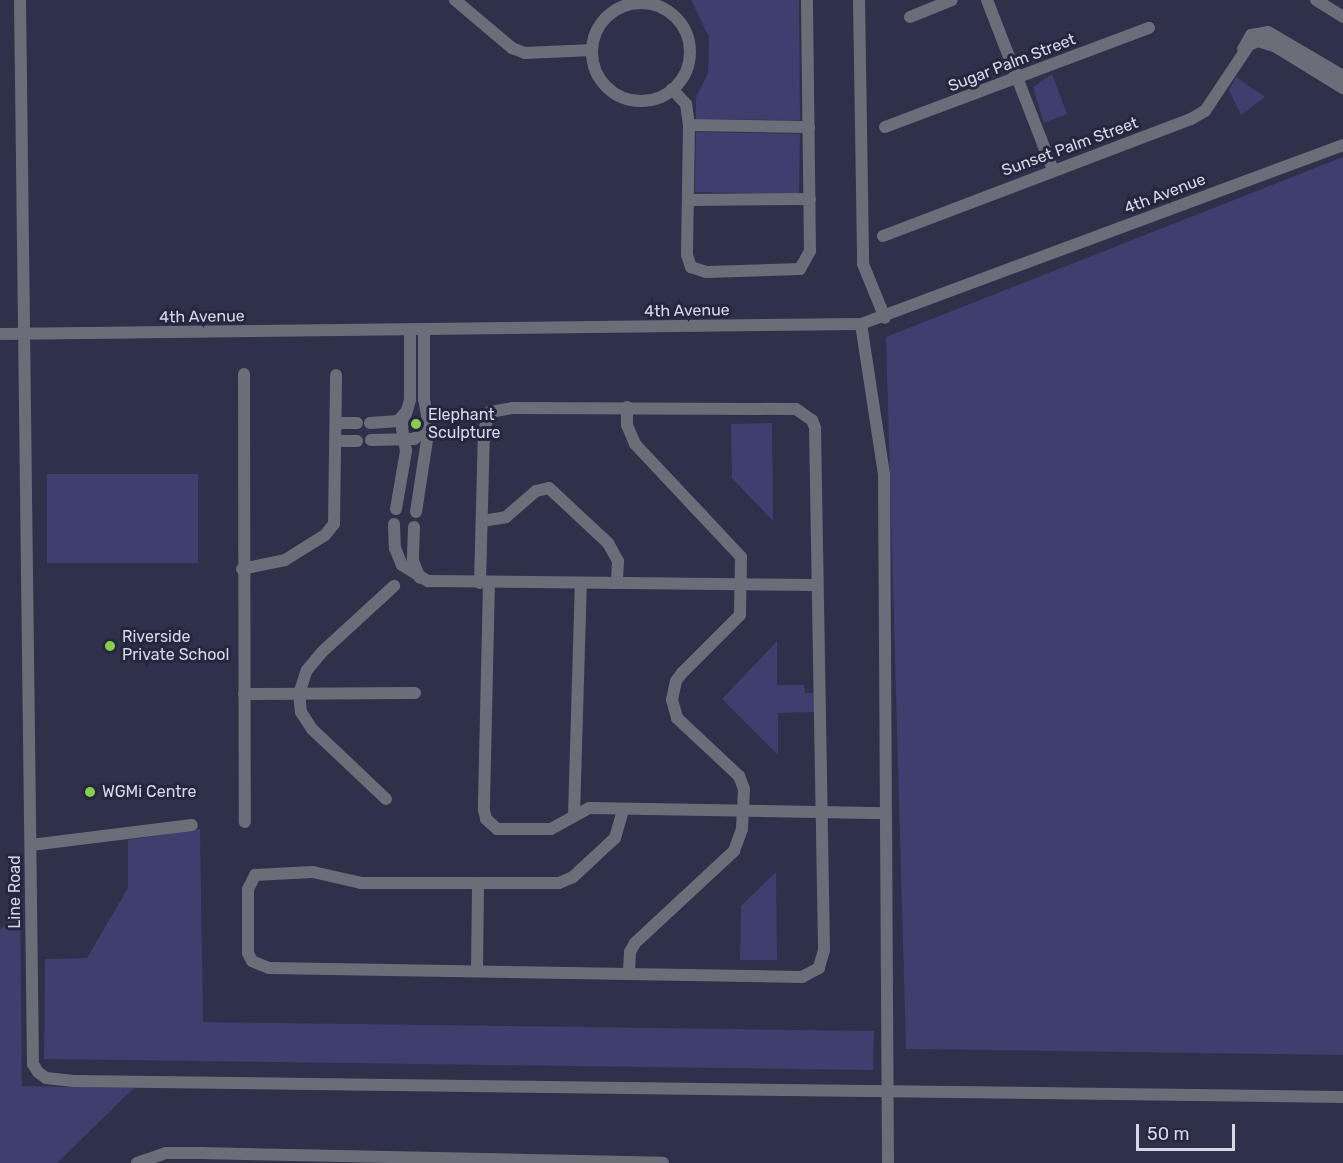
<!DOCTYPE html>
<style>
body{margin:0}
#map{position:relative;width:1343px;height:1163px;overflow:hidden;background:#2f3049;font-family:Rubik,sans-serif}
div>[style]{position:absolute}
.green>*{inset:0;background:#3e3f6f;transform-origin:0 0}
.minor>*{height:12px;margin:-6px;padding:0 6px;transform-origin:6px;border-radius:6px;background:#6b6d79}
.minor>.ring{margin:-6px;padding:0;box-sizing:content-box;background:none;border:12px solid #6b6d79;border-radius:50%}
.dots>*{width:16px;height:16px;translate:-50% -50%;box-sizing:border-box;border:3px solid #25263f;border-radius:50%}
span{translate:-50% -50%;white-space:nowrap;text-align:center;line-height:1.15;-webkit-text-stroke:6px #25263f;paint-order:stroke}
.street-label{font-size:16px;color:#d7d8e8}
.poi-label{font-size:16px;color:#d7d8e8}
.left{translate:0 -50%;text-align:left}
.scale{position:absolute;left:1136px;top:1124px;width:99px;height:27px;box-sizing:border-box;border:3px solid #d7d8e8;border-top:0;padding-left:8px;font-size:18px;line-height:21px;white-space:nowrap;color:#d7d8e8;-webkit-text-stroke:4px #25263f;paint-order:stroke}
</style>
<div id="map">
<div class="green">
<i style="clip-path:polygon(691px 0,799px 0,800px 120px,696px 119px,696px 98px,708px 73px,709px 37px)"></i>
<i style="clip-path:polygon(1052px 74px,1067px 114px,1044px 123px,1033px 87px)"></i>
<i style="clip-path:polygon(1236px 77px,1265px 97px,1241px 115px,1229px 90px)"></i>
<i style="left:696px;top:132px;width:104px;height:60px;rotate:1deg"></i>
<i style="clip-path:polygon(1343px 157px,1343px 1055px,906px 1049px,886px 337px)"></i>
<i style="clip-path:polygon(772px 423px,772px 424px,773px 521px,732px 478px,731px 424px)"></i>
<i style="left:47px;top:474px;width:151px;height:89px"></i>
<i style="clip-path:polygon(777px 641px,777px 685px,804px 685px,805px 693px,814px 693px,814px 712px,778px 713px,778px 755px,722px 699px)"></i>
<i style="clip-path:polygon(200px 829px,203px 1022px,874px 1031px,873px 1070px,44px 1059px,45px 959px,87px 958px,128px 888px,128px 840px)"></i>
<i style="clip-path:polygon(776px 872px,777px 960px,740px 960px,741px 906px)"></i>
<i style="clip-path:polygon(20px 910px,22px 1086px,134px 1088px,57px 1163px,0 1163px,0 930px)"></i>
</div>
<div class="minor">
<i style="left:20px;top:0;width:1064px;rotate:89.3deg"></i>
<i style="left:33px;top:1064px;width:9px;rotate:58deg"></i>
<i style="left:38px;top:1072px;width:10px;rotate:37deg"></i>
<i style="left:46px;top:1078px;width:28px;rotate:6deg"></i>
<i style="left:74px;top:1081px;width:1269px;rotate:0.72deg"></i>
<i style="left:455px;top:0;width:75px;rotate:40.1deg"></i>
<i style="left:512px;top:48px;width:14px;rotate:21deg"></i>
<i style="left:525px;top:53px;width:67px;rotate:-2.6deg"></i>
<i style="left:859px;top:0;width:264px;rotate:89.1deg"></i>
<i style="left:863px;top:264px;width:58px;rotate:67.8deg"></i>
<i style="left:987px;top:0;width:182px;rotate:68.8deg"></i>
<i style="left:1316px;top:0;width:32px;rotate:32deg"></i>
<i class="ring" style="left:592px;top:3px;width:86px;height:86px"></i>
<i style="left:910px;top:17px;width:45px;rotate:-22deg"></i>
<i style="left:1243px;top:49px;width:16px;rotate:-60deg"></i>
<i style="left:1251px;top:35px;width:17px;rotate:-10deg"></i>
<i style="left:1268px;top:32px;width:87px;rotate:30.4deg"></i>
<i style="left:672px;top:89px;width:21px;rotate:47deg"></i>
<i style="left:686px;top:104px;width:21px;rotate:82deg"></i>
<i style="left:689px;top:125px;width:120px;rotate:1deg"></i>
<i style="left:689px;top:125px;width:130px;rotate:90.9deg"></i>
<i style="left:687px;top:255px;width:13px;rotate:72deg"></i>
<i style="left:691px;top:267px;width:16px;rotate:18deg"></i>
<i style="left:706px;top:272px;width:94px;rotate:-1.8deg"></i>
<i style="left:800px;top:269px;width:21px;rotate:-61deg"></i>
<i style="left:810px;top:251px;width:251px;rotate:-90.7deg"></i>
<i style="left:885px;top:127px;width:282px;rotate:-20.6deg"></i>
<i style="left:688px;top:200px;width:122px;rotate:-0.5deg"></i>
<i style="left:883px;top:236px;width:329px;rotate:-20.8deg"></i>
<i style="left:1191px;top:119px;width:16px;rotate:-30deg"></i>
<i style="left:1205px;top:111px;width:79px;rotate:-56.3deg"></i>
<i style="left:1249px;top:45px;width:10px;rotate:-24deg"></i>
<i style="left:1258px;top:41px;width:19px;rotate:18deg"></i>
<i style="left:1276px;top:47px;width:79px;rotate:31.5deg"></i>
<i style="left:861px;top:324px;width:152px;rotate:81.3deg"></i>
<i style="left:884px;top:474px;width:689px;rotate:89.67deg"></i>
<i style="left:0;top:334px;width:861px;rotate:-0.67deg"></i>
<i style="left:861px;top:324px;width:514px;rotate:-20.37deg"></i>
<i style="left:244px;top:374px;width:448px;rotate:89.9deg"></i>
<i style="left:627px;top:407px;width:18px;rotate:90deg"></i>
<i style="left:627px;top:425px;width:21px;rotate:67deg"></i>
<i style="left:635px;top:444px;width:155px;rotate:46.8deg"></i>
<i style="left:741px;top:557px;width:58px;rotate:91deg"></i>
<i style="left:740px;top:615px;width:82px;rotate:135deg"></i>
<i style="left:682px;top:673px;width:10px;rotate:127deg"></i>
<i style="left:676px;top:681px;width:19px;rotate:102deg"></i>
<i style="left:672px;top:700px;width:19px;rotate:74deg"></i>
<i style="left:677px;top:718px;width:85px;rotate:43.1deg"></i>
<i style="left:739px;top:776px;width:14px;rotate:69deg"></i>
<i style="left:744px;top:789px;width:40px;rotate:92.9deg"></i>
<i style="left:742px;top:829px;width:23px;rotate:110deg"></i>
<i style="left:734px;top:851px;width:135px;rotate:137.1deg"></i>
<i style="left:635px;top:943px;width:10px;rotate:119deg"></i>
<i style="left:630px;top:952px;width:20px;rotate:93deg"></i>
<i style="left:337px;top:423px;width:20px"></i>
<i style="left:370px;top:423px;width:28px;rotate:-4deg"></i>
<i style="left:398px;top:421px;width:11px;rotate:-49deg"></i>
<i style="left:371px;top:440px;width:43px;rotate:-1.3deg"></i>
<i style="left:414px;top:439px;width:19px;rotate:-39deg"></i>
<i style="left:338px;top:441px;width:19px"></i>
<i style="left:396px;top:509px;width:59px;rotate:-80.2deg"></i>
<i style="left:406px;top:451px;width:23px;rotate:-100deg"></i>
<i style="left:402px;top:428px;width:29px;rotate:-74deg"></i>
<i style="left:410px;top:400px;width:69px;rotate:-90deg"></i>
<i style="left:416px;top:512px;width:86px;rotate:-81.3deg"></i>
<i style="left:429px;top:427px;width:28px;rotate:-100deg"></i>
<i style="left:424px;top:399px;width:68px;rotate:-90deg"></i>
<i style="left:482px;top:521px;width:24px;rotate:-9deg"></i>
<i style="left:506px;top:517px;width:40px;rotate:-41deg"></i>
<i style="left:536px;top:491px;width:13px;rotate:-13deg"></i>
<i style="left:549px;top:488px;width:81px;rotate:43deg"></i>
<i style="left:608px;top:543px;width:21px;rotate:61deg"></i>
<i style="left:618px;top:561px;width:22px;rotate:93deg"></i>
<i style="left:394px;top:524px;width:24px;rotate:88deg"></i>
<i style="left:395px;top:548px;width:18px;rotate:68deg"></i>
<i style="left:402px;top:565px;width:31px;rotate:32deg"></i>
<i style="left:428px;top:581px;width:389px;rotate:0.6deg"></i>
<i style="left:414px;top:527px;width:34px;rotate:92deg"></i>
<i style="left:413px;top:561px;width:18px;rotate:68deg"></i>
<i style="left:242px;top:569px;width:44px;rotate:-11.8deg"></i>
<i style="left:285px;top:560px;width:47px;rotate:-32deg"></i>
<i style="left:325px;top:535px;width:14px;rotate:-51deg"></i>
<i style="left:334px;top:524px;width:149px;rotate:-89.2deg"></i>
<i style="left:489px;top:582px;width:228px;rotate:91.3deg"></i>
<i style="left:484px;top:810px;width:9px;rotate:77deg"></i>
<i style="left:486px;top:819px;width:15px;rotate:42deg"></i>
<i style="left:497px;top:829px;width:54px"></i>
<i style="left:551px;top:829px;width:43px;rotate:-28.9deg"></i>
<i style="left:589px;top:808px;width:297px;rotate:1deg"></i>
<i style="left:480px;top:583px;width:153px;rotate:-88.5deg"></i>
<i style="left:484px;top:430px;width:19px;rotate:-72deg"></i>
<i style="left:490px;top:412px;width:22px;rotate:-10deg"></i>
<i style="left:512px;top:408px;width:284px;rotate:0.2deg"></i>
<i style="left:796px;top:409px;width:19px;rotate:35deg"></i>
<i style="left:812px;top:420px;width:9px;rotate:69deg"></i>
<i style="left:815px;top:428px;width:522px;rotate:89.01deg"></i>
<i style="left:824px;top:950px;width:19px;rotate:106deg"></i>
<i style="left:819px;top:968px;width:19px;rotate:152deg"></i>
<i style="left:802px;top:977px;width:533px;rotate:-179.03deg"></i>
<i style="left:269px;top:968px;width:18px;rotate:-158deg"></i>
<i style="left:252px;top:961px;width:9px;rotate:-117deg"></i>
<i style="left:248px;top:953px;width:64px;rotate:-90deg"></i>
<i style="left:248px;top:889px;width:16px;rotate:-63deg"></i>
<i style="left:255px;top:875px;width:58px;rotate:-3deg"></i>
<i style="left:313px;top:872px;width:49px;rotate:12.9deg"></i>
<i style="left:361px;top:883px;width:198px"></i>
<i style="left:559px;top:883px;width:15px;rotate:-23deg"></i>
<i style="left:573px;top:877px;width:57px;rotate:-42.9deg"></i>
<i style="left:615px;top:838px;width:29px;rotate:-74deg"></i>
<i style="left:244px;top:694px;width:171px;rotate:-0.3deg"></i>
<i style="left:386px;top:799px;width:102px;rotate:-136.6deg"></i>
<i style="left:312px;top:729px;width:20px;rotate:-123deg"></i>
<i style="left:301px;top:712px;width:18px;rotate:-96deg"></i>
<i style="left:299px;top:694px;width:25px;rotate:-72deg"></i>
<i style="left:307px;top:670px;width:23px;rotate:-50deg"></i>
<i style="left:322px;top:652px;width:98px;rotate:-42.5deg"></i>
<i style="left:574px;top:815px;width:232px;rotate:-88.3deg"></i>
<i style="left:31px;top:845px;width:162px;rotate:-7.1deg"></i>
<i style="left:477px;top:970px;width:87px;rotate:-89.3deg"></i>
<i style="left:137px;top:1163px;width:31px;rotate:-19deg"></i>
<i style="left:166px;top:1153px;width:33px"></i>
<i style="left:199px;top:1153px;width:464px;rotate:1.2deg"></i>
</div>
<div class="dots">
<i style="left:416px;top:424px;background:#87cf4a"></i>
<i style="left:110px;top:646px;background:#87cf4a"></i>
<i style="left:90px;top:792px;background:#87cf4a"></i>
</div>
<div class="street-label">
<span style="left:1012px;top:63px;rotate:-21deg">Sugar Palm Street</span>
<span style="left:1070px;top:147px;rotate:-20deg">Sunset Palm Street</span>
<span style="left:1165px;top:194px;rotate:-21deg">4th Avenue</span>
<span style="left:687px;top:311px;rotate:-1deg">4th Avenue</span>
<span style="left:202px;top:317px;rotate:-1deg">4th Avenue</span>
<span style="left:15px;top:892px;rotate:-90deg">Line Road</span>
</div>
<div class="poi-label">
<span class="left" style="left:428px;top:424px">Elephant<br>Sculpture</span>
<span class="left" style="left:122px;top:646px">Riverside<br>Private School</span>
<span class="left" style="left:102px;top:792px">WGMi Centre</span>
</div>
<div class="scale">50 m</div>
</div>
